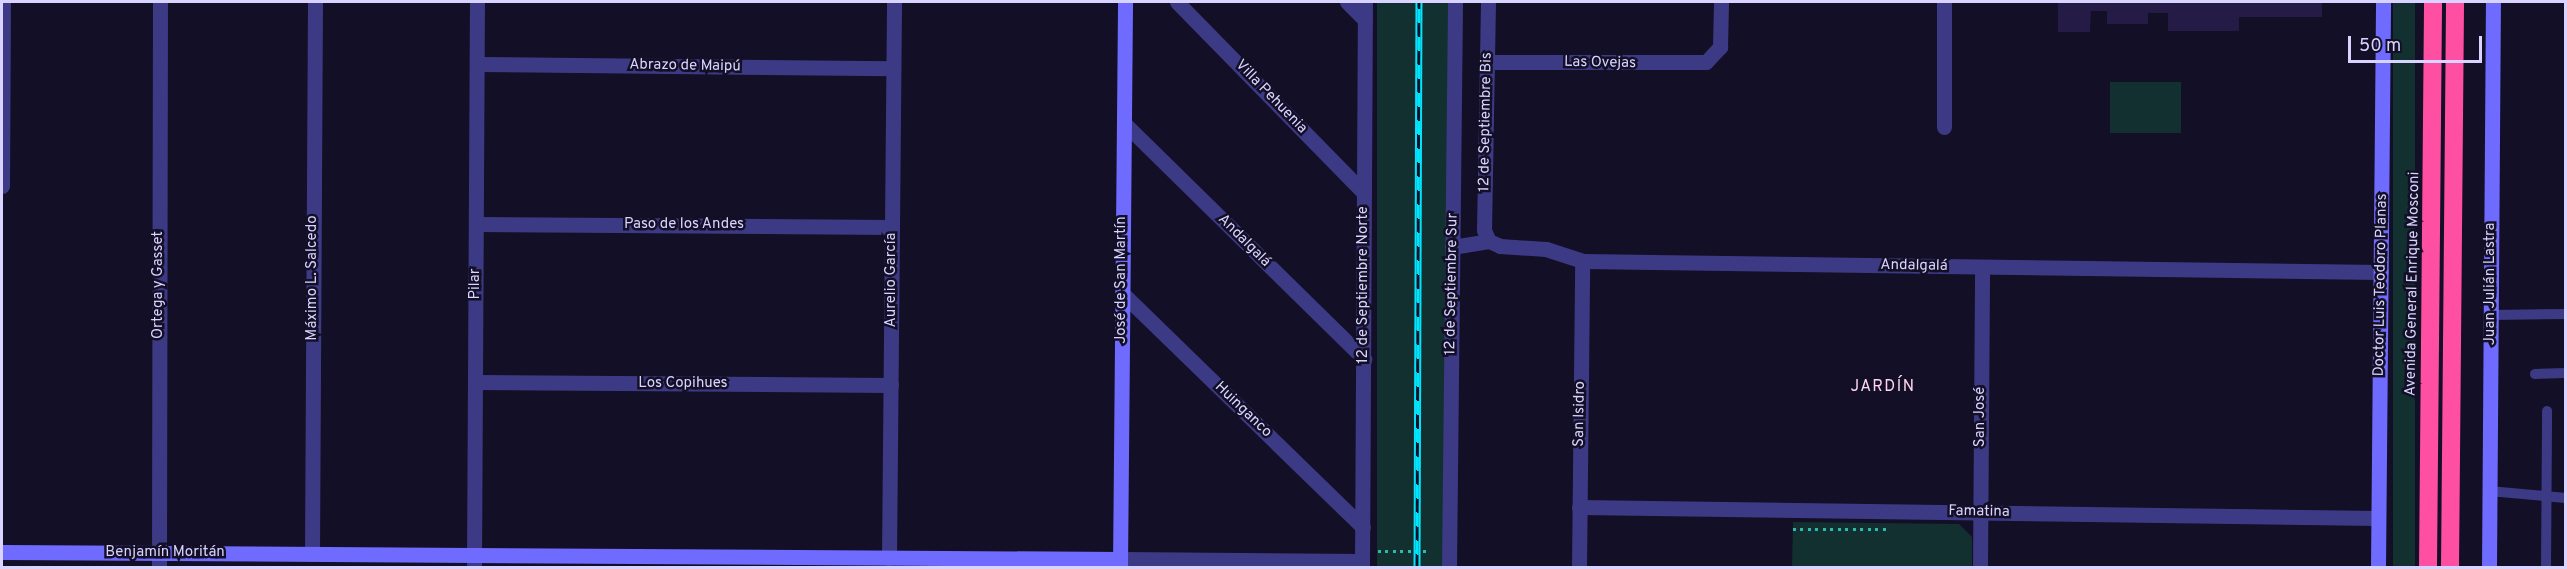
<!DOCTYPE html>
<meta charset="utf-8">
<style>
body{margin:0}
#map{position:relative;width:2567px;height:569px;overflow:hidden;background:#130f26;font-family:Overpass,sans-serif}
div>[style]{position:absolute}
.green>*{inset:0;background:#12302f;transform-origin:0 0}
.building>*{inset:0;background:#241b47}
.path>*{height:3px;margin-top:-1.5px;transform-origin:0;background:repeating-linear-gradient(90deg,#2fb8b0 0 3px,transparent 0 7.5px)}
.lane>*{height:10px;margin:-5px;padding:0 5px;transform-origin:5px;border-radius:5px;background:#3d3a85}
.street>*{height:15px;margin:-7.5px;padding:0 7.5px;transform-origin:7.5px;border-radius:7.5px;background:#3d3a85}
.secondary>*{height:15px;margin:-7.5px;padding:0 7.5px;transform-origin:7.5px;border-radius:7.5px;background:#6f6bff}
.highway>*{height:18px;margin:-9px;padding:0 9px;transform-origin:9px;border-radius:9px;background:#ff4fa3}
.rail>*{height:7px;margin-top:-3.5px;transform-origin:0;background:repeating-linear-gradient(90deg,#130f26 0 14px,#00e5ff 0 28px);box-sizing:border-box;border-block:2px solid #00e5ff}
span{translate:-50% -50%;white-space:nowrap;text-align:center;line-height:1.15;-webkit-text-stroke:5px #130f26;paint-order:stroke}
.street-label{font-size:15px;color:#d9d4ff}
.neighbourhood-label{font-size:16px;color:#ffd6f0;letter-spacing:1.5px}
.frame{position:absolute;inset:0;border:3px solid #d9d4ff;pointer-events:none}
.scale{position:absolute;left:2348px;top:36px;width:134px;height:27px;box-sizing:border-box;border:3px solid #d9d4ff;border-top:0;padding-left:8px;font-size:18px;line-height:21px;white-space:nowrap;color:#d9d4ff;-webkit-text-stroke:4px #130f26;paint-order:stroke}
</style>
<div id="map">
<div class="green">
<i style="left:1377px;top:2px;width:71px;height:566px"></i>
<i style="left:2393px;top:2px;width:22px;height:565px"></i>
<i style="left:2181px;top:82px;width:51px;height:71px;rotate:90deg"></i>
<i style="clip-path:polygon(1793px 522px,1959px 524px,1972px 537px,1972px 567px,1792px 567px)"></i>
</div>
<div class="building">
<i style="clip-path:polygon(2058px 2px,2322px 2px,2322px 17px,2239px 17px,2239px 31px,2168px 31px,2168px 13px,2148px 13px,2148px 24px,2107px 24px,2107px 11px,2091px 11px,2090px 32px,2058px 32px)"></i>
</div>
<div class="path">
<i style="left:1793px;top:529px;width:95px"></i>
<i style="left:1378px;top:551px;width:49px"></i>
</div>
<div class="lane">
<i style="left:2491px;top:315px;width:75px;rotate:-0.8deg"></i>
<i style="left:2535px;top:374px;width:31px;rotate:-2deg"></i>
<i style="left:2489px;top:491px;width:77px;rotate:5.2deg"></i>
<i style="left:2546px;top:568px;width:157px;rotate:-89.6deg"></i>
</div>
<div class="street">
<i style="left:1177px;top:2px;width:267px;rotate:45.6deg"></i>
<i style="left:1347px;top:2px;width:25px;rotate:45deg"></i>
<i style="left:1488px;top:2px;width:228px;rotate:91deg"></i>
<i style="left:1484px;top:230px;width:12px;rotate:66deg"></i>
<i style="left:1487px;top:62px;width:219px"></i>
<i style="left:1706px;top:62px;width:21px;rotate:-47deg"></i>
<i style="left:1720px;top:47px;width:45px;rotate:-88.7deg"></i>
<i style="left:477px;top:64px;width:416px;rotate:0.6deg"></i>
<i style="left:1124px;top:123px;width:337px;rotate:44.5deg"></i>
<i style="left:1944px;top:127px;width:125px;rotate:-90deg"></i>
<i style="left:2px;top:186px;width:184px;rotate:-89.7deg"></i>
<i style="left:476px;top:224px;width:416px;rotate:0.4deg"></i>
<i style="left:1489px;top:241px;width:12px;rotate:24deg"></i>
<i style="left:1500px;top:246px;width:46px;rotate:3.7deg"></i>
<i style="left:1546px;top:249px;width:38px;rotate:18deg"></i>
<i style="left:1582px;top:261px;width:799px;rotate:0.79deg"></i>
<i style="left:1452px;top:247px;width:37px;rotate:-9deg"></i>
<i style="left:1122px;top:293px;width:336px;rotate:44.2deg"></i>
<i style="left:475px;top:382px;width:416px;rotate:0.4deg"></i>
<i style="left:1579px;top:507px;width:799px;rotate:0.79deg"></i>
<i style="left:312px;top:554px;width:552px;rotate:-89.69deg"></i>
<i style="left:889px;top:558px;width:556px;rotate:-89.48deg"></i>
<i style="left:1120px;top:559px;width:242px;rotate:0.5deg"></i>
<i style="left:159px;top:568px;width:566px;rotate:-89.9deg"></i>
<i style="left:474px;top:568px;width:566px;rotate:-89.7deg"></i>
<i style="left:1362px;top:568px;width:566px;rotate:-89.7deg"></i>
<i style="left:1449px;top:568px;width:566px;rotate:-89.39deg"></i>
<i style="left:1579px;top:568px;width:307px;rotate:-89.4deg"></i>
<i style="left:1980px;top:568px;width:301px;rotate:-89.6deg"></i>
</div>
<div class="secondary">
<i style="left:2px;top:552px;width:1118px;rotate:0.36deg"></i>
<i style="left:1120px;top:568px;width:566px;rotate:-89.49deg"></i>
<i style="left:2378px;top:568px;width:566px;rotate:-89.49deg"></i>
<i style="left:2489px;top:568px;width:566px;rotate:-89.6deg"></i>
</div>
<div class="highway">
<i style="left:2428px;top:568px;width:566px;rotate:-89.49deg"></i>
<i style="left:2450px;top:568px;width:566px;rotate:-89.49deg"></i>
</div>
<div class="rail">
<i style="left:1417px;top:568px;width:566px;rotate:-89.8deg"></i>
</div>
<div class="street-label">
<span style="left:1600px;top:63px;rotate:1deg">Las Ovejas</span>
<span style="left:685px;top:66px;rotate:1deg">Abrazo de Maipú</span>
<span style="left:1271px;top:97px;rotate:46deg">Villa Pehuenia</span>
<span style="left:1486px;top:122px;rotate:-89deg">12 de Septiembre Bis</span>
<span style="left:684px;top:225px">Paso de los Andes</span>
<span style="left:1244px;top:241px;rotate:45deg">Andalgalá</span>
<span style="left:1914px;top:266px;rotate:1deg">Andalgalá</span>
<span style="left:313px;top:278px;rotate:-90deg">Máximo L. Salcedo</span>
<span style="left:892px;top:280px;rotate:-90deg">Aurelio García</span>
<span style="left:1122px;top:280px;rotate:-90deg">José de San Martín</span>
<span style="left:476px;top:284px;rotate:-90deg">Pilar</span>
<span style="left:1452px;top:284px;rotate:-89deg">12 de Septiembre Sur</span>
<span style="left:2413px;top:284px;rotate:-89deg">Avenida General Enrique Mosconi</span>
<span style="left:2491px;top:284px;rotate:-90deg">Juan Julián Lastra</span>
<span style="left:159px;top:285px;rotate:-90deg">Ortega y Gasset</span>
<span style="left:1364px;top:285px;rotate:-90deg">12 de Septiembre Norte</span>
<span style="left:2381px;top:285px;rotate:-89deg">Doctor Luis Teodoro Planas</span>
<span style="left:683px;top:384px">Los Copihues</span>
<span style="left:1243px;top:410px;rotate:44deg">Huinganco</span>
<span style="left:1580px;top:414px;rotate:-89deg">San Isidro</span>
<span style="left:1981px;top:417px;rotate:-90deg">San José</span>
<span style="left:1979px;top:512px;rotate:1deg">Famatina</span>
<span style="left:165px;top:553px">Benjamín Moritán</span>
</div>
<div class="neighbourhood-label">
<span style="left:1883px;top:387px">JARDÍN</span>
</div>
<div class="frame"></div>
<div class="scale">50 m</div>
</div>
